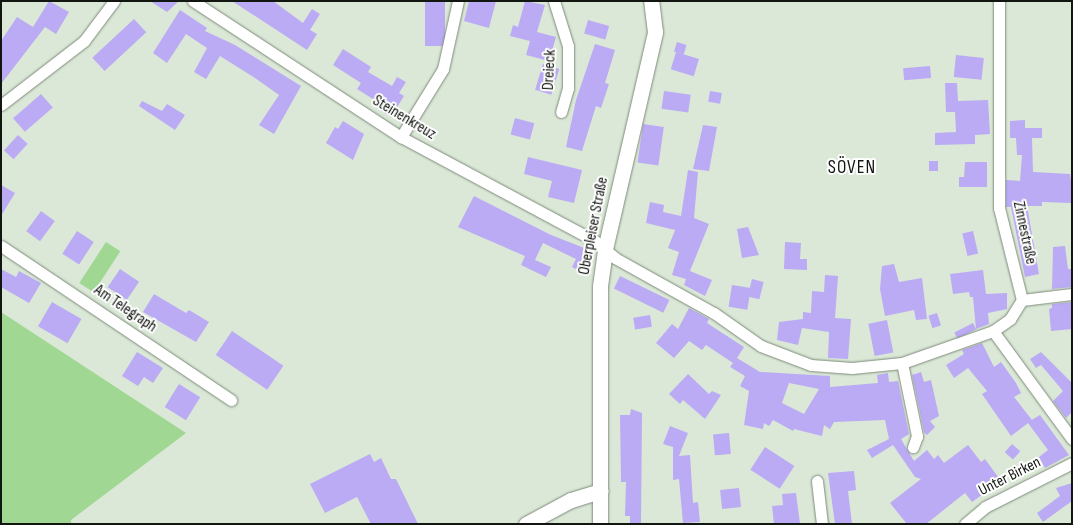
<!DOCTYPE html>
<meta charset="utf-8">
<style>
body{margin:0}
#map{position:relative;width:1073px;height:525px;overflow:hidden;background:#dbe8d7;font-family:"Sofia Sans Condensed",sans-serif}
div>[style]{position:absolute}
.green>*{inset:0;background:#a0d793;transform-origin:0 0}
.building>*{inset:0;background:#baabf4;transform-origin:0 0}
.roads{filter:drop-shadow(0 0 1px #7e8a7b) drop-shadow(0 0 1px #7e8a7b)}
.street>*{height:11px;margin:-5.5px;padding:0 5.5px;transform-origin:5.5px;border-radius:5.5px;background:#fff}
.secondary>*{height:15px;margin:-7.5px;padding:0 7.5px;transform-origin:7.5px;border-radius:7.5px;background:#fff}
span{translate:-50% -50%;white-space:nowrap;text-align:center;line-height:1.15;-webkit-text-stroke:4px #fff;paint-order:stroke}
.street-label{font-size:16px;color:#111610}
.quarter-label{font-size:19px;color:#111610;letter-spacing:1px}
.frame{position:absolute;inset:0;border:2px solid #111610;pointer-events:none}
</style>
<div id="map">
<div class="green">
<i style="left:106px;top:242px;width:17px;height:49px;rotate:33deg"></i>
<i style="clip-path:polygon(1px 312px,186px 433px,71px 520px,71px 524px,1px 524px)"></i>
</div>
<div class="building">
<i style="clip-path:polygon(49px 1px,69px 12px,56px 34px,45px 27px,1px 84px,1px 41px,17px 17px,33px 27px)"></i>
<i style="clip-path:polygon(150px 1px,179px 1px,167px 12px)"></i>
<i style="clip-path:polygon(232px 1px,273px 1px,303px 23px,312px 9px,320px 14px,310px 30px,317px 34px,307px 50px)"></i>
<i style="left:425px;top:1px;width:20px;height:45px"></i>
<i style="clip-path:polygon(469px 1px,496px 1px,489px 28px,464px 21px)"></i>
<i style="clip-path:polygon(525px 1px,545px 5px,537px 32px,556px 37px,549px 61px,526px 55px,530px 41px,510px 36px,513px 25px,518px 27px)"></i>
<i style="clip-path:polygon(180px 10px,207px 28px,205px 31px,235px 45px,301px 86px,274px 134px,259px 125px,279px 95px,255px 78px,220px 56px,206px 79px,194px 72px,207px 48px,186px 34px,167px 63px,153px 53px)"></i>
<i style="left:134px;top:19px;width:18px;height:57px;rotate:47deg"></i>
<i style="left:588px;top:20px;width:22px;height:14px;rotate:16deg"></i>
<i style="left:677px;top:42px;width:10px;height:10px;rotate:17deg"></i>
<i style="clip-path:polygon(595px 44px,615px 50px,605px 83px,609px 84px,601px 108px,596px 106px,582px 151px,566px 147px,576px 100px)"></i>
<i style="clip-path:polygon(343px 49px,371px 67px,368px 72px,392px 86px,397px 77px,406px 82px,399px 93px,404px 96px,391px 117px,378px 109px,381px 104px,357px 89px,361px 83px,333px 65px)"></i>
<i style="left:676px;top:52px;width:24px;height:18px;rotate:17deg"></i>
<i style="left:956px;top:55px;width:28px;height:22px;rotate:6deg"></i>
<i style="left:543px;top:64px;width:17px;height:27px;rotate:17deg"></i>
<i style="left:930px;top:66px;width:12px;height:27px;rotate:85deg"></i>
<i style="clip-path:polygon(945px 83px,957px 83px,958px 101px,988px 100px,990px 134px,975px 135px,975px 144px,935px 145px,935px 133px,956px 132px,955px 112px,946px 112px)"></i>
<i style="left:664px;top:91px;width:27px;height:18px;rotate:8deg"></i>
<i style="left:710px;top:91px;width:12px;height:11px;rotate:9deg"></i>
<i style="left:41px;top:94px;width:18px;height:37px;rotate:49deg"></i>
<i style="clip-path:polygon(142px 101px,162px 111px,167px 104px,185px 115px,175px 130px,139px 106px)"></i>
<i style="left:515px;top:118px;width:20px;height:17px;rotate:15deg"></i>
<i style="clip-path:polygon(1025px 120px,1025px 128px,1042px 128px,1042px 138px,1032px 138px,1033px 172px,1070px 174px,1072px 188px,1072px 203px,1042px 202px,1042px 206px,1027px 206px,1039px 274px,1025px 277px,1011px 207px,1006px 207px,1006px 180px,1020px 181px,1022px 155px,1017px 155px,1016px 138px,1010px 138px,1010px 121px)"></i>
<i style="clip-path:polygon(343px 121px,364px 134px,353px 160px,326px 143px,335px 127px,338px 129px)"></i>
<i style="left:643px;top:124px;width:21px;height:39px;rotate:8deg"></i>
<i style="clip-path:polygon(703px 125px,717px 127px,709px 171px,693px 169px)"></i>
<i style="left:18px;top:135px;width:13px;height:21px;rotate:42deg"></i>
<i style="clip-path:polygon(528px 157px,582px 170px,574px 203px,548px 197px,552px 181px,524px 174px)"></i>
<i style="left:929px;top:161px;width:9px;height:10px"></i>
<i style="clip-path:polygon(965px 162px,987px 162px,987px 187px,959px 187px,959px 177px,964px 177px)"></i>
<i style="clip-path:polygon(688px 170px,698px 172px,694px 218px,709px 224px,690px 271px,712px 280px,705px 296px,684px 285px,686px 279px,672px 275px,679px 252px,668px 248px,675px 230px,646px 223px,650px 202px,664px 205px,663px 212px,681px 216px)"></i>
<i style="clip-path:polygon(1px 185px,15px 193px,1px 216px)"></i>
<i style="clip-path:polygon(474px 196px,551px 235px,592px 251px,582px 272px,572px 267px,576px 259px,543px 243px,535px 260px,551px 267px,546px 277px,521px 265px,525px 256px,458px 227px)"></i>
<i style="left:41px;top:211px;width:17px;height:25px;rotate:36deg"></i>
<i style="clip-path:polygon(748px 227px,759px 255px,742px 258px,737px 229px)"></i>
<i style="left:77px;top:231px;width:20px;height:27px;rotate:33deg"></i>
<i style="left:973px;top:231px;width:23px;height:11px;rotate:77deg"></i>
<i style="clip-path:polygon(785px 242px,801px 243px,800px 259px,807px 259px,807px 270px,784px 269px)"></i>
<i style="clip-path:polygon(1065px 246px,1068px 269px,1072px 269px,1072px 287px,1052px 289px,1053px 247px)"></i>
<i style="clip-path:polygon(894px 264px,899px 282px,922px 278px,927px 319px,916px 320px,914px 310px,885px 316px,880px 289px,882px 266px)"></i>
<i style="clip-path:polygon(1px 269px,16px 277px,19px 271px,41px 283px,29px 303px,1px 287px)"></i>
<i style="left:120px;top:269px;width:23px;height:22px;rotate:34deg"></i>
<i style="clip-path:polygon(983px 270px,986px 294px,1007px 293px,1007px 309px,988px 313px,989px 324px,976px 329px,973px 297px,970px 297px,969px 292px,953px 294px,950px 274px)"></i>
<i style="clip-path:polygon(825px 275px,838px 276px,835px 318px,851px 319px,848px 359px,828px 358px,829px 332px,802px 328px,798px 345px,777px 340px,779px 322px,803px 319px,803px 312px,811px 313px,812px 291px,824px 292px)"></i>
<i style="left:620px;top:276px;width:55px;height:14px;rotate:26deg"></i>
<i style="left:752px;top:279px;width:12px;height:18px;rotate:14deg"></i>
<i style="left:732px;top:285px;width:19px;height:22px;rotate:9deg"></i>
<i style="clip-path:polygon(154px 294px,186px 313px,189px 310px,209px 322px,196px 342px,143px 312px)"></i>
<i style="left:52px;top:302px;width:34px;height:28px;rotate:30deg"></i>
<i style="clip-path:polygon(1072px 302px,1072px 329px,1051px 331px,1049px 309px,1052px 308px,1052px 304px)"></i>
<i style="clip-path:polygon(evenodd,689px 308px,709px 319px,707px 323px,744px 347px,737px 358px,760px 372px,830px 376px,830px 387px,878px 383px,877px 375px,888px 373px,889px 382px,898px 381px,909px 434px,901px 439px,914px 461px,927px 450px,934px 459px,938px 455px,944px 463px,968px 445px,981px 462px,985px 459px,1001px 481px,972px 502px,965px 493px,926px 524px,907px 524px,890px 503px,921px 479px,915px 477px,893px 445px,872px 458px,867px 450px,889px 439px,885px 420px,834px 422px,830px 429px,824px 425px,822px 436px,794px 429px,793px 431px,773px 420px,769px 426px,764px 423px,763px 429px,744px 425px,749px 391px,740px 386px,745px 376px,730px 367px,733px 363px,706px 345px,702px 350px,689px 341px,674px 358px,656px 343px,672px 324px,678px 329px,689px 308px,789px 383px,819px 389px,804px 414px,782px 403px,789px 383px)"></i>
<i style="left:937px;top:313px;width:13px;height:9px;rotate:72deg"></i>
<i style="left:650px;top:315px;width:12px;height:17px;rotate:81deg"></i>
<i style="left:887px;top:320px;width:33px;height:19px;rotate:79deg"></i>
<i style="left:973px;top:323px;width:7px;height:21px;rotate:63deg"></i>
<i style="left:232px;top:331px;width:62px;height:29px;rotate:34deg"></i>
<i style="clip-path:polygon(982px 343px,994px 367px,1001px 362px,1016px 383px,1021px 393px,1014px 397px,1032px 420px,1030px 421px,1040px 415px,1069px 455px,1045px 468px,1039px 457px,1048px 450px,1028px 423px,1011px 436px,982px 394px,987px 391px,968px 368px,954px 378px,946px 365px,964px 354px,962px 350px)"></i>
<i style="clip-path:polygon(137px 352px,163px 368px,153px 383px,144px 377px,138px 386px,122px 376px)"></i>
<i style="clip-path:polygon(1041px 352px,1072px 383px,1072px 412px,1066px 418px,1053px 401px,1063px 391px,1041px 365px,1036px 368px,1030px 359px)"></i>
<i style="clip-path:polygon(921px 372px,924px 382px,931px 380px,939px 416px,930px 421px,935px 427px,927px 435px,924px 432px,912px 375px)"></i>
<i style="clip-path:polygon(688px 374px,709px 394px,712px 391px,721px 395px,705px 419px,683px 400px,680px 404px,669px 394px)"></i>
<i style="left:179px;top:384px;width:25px;height:27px;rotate:32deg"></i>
<i style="clip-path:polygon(631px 409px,642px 413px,641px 524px,630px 524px,630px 516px,625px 516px,626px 482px,621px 482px,620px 415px,630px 415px)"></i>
<i style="clip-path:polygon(670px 426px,688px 433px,679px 456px,690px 455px,693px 503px,698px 502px,700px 522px,683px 523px,679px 479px,673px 480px,673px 447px,663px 444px)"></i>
<i style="left:729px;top:433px;width:21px;height:16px;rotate:85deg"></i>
<i style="left:1012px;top:444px;width:11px;height:11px;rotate:41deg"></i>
<i style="left:765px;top:447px;width:35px;height:27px;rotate:33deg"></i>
<i style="clip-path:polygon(370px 454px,374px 462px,381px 458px,391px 479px,396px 479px,418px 524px,371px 524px,357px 497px,325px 513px,310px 484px)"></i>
<i style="clip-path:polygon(854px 471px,856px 490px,848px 491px,852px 524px,835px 524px,828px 473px)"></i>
<i style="clip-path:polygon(1072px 483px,1072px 501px,1043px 522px,1037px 513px,1060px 496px,1056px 488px)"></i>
<i style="left:739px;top:488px;width:19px;height:19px;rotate:84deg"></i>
<i style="clip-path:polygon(796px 493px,800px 524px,774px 524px,772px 506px,783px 505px,782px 494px)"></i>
</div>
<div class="roads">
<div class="street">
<i style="left:193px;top:1px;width:249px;rotate:33.2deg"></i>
<i style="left:401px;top:137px;width:220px;rotate:28.2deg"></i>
<i style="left:595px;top:241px;width:26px;rotate:40deg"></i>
<i style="left:615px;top:258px;width:113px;rotate:29.1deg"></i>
<i style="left:714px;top:313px;width:57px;rotate:35.1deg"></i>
<i style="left:761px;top:346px;width:53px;rotate:20.8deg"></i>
<i style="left:811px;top:365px;width:41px;rotate:4.2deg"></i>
<i style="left:852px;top:368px;width:50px;rotate:-5.7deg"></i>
<i style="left:902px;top:363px;width:96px;rotate:-19.4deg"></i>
<i style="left:993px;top:331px;width:21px;rotate:-35deg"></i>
<i style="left:1010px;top:319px;width:22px;rotate:-58deg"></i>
<i style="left:1022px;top:300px;width:95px;rotate:-104deg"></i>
<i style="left:999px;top:208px;width:207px;rotate:-90deg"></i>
<i style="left:554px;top:1px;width:47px;rotate:72.7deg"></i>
<i style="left:568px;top:46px;width:42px;rotate:90deg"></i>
<i style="left:568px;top:88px;width:25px;rotate:106deg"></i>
<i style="left:1px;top:105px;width:105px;rotate:-37.6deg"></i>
<i style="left:84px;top:41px;width:50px;rotate:-53.1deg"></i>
<i style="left:401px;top:137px;width:80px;rotate:-58.3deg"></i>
<i style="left:443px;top:69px;width:70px;rotate:-77.6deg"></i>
<i style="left:1px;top:246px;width:277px;rotate:33.8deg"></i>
<i style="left:1022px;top:300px;width:50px;rotate:-6.8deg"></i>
<i style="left:993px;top:331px;width:134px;rotate:53.8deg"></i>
<i style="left:902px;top:363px;width:75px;rotate:78.4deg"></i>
<i style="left:917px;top:436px;width:12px;rotate:110deg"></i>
<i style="left:817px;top:481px;width:43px;rotate:83.4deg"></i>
<i style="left:965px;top:524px;width:26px;rotate:-40deg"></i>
<i style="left:985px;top:507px;width:97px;rotate:-26.8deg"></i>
</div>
<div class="secondary">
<i style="left:526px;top:524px;width:51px;rotate:-28.1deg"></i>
<i style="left:571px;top:500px;width:31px;rotate:-17deg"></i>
<i style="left:600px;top:524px;width:238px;rotate:-90deg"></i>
<i style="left:600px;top:286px;width:37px;rotate:-82deg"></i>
<i style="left:605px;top:249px;width:223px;rotate:-77deg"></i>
<i style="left:655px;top:32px;width:31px;rotate:-97deg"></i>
</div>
</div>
<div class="street-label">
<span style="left:550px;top:70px;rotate:-87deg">Dreieck</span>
<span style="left:404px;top:118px;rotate:31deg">Steinenkreuz</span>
<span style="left:594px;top:226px;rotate:-79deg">Oberpleiser Straße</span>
<span style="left:1024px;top:233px;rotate:78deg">Zinnestraße</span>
<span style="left:125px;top:309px;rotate:34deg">Am Telegraph</span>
<span style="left:1010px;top:477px;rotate:-27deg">Unter Birken</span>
</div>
<div class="quarter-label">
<span style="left:852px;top:168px">SÖVEN</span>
</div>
<div class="frame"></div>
</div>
